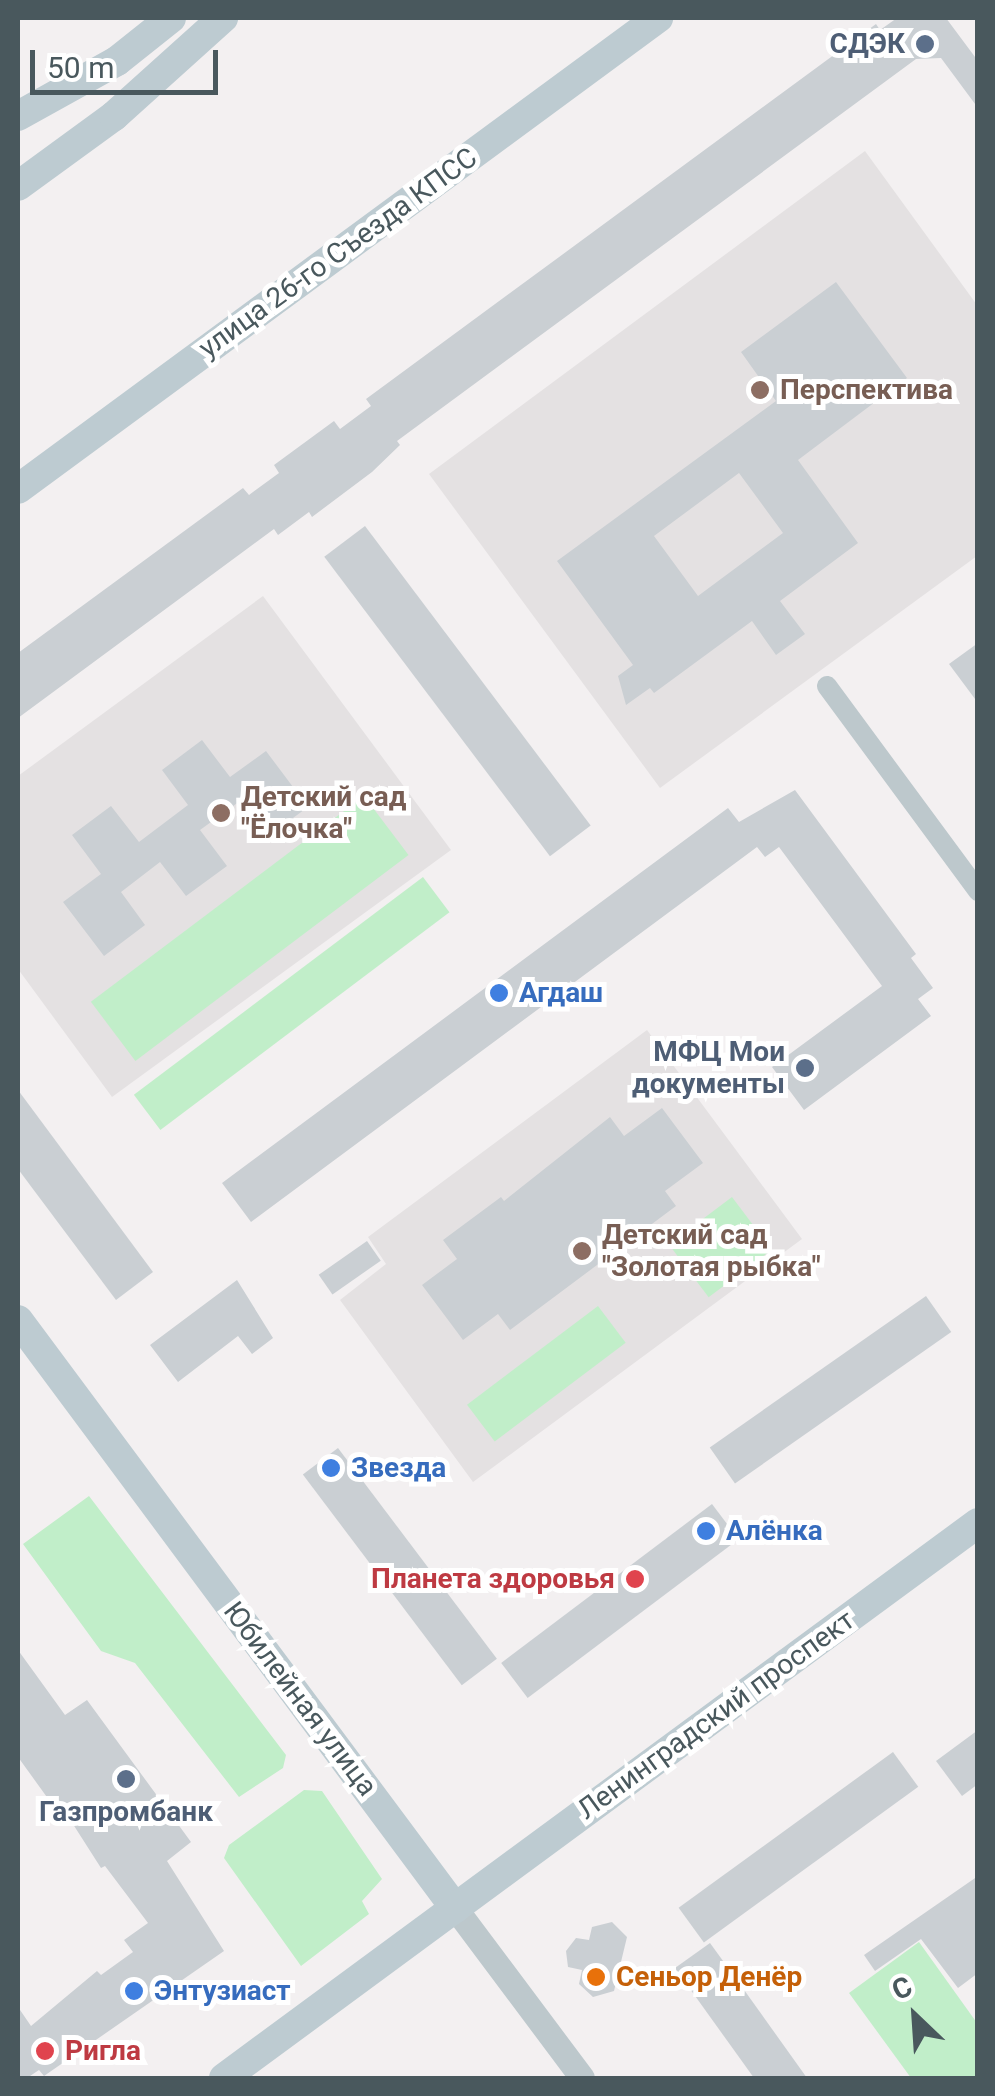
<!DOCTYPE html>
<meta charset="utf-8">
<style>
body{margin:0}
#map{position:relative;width:995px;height:2096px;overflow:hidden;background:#f3f0f1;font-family:Roboto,sans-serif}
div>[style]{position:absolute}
.education>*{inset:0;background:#e4e1e2}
.green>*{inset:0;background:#c1eec9;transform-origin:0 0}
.building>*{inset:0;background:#cacfd3;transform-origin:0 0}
.minor>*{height:20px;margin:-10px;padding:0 10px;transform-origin:10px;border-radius:10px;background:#bdc8cc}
.tertiary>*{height:25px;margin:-12.5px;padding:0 12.5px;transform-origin:12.5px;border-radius:12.5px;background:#bdc8cc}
.secondary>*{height:30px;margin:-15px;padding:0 15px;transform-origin:15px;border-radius:15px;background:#bdcbd1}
.dots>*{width:28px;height:28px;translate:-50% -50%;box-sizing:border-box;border:5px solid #fff;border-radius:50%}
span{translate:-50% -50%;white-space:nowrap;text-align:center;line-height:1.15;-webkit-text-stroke:10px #fff;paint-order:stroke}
.service-label{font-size:28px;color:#4e5e75;font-weight:700}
.right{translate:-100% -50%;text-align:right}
.street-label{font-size:28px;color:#49585d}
.education-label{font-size:28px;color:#785e54;font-weight:700}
.left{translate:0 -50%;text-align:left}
.shop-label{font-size:28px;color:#366cbe;font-weight:700}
.health-label{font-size:28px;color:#be3a42;font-weight:700}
.food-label{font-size:28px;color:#c56008;font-weight:700}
.frame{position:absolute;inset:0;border:20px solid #49585d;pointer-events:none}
.north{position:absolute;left:865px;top:1966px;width:100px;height:100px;-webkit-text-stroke:8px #fff;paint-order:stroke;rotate:335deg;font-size:28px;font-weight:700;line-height:40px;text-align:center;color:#49585d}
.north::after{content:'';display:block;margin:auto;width:35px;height:45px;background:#49585d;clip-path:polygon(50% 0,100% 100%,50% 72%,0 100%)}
.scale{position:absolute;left:30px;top:50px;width:188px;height:45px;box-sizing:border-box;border:5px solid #49585d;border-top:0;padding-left:12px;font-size:30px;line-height:35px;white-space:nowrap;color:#49585d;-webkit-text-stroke:8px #fff;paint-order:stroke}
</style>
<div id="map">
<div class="education">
<i style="clip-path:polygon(865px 151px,977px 305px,977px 556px,660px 788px,429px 474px)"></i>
<i style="clip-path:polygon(263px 596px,451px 850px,112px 1097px,18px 969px,18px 776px)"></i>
<i style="clip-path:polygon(647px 1030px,802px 1239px,473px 1482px,340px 1300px,386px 1264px,368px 1237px)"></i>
</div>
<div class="green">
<i style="left:364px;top:796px;width:74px;height:342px;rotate:53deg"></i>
<i style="left:423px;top:877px;width:44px;height:362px;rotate:53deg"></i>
<i style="left:732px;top:1197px;width:66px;height:79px;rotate:53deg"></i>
<i style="left:598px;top:1306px;width:46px;height:164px;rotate:53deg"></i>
<i style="clip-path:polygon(89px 1496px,286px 1755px,283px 1768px,239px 1797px,135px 1663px,101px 1651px,23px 1544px)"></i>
<i style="clip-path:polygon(304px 1790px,322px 1791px,382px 1879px,362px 1901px,369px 1914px,301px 1966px,224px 1858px,229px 1845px)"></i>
<i style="clip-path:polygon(919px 1942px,977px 2023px,977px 2078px,911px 2078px,849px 1993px)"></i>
</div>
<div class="building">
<i style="clip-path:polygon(897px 18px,946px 18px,978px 61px,978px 108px,941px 58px,916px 59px,397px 441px,400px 445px,372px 472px,312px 517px,309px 512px,278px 535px,274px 529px,18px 718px,18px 653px,243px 488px,249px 495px,279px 473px,274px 465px,334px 421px,340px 429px,371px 406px,366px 399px,876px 24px,880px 30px)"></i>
<i style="clip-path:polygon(evenodd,836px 282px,907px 378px,798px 460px,858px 543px,780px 601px,805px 634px,776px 655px,752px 621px,654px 693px,650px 688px,626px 705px,618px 676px,633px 665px,557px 561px,776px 401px,741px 352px,836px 282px,739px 473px,783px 533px,698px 596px,654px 536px,739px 473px)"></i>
<i style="left:365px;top:526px;width:375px;height:51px;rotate:53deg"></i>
<i style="clip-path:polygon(978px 643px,978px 703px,949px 664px)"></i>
<i style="clip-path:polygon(202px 740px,230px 777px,266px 751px,308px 807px,267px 837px,240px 801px,200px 830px,227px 866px,186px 896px,160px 862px,121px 892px,145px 925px,104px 956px,63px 902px,101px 874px,72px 835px,111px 806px,139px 842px,188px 805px,162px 770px)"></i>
<i style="clip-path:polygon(795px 790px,916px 954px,911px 958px,933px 988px,918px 999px,931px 1016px,804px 1110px,772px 1067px,882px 986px,779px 847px,765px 857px,757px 847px,251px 1222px,222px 1183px,728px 808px,739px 822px)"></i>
<i style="clip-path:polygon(18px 1090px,153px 1272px,116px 1300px,18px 1169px)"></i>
<i style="clip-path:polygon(662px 1108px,703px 1163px,665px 1191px,676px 1206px,510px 1330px,498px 1314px,463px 1340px,422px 1285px,457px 1259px,443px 1240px,501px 1197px,504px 1201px,610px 1117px,624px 1136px)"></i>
<i style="left:367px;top:1241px;width:24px;height:59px;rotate:55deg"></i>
<i style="clip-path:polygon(237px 1280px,273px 1338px,252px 1354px,238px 1336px,178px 1382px,150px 1345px)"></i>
<i style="left:926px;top:1296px;width:44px;height:264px;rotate:55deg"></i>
<i style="left:338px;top:1448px;width:264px;height:44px;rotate:53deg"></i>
<i style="left:712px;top:1504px;width:44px;height:264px;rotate:53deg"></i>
<i style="clip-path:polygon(18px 1650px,65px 1715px,87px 1700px,191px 1842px,167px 1861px,224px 1951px,44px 2076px,39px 2070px,27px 2078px,18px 2078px,18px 2007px,31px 2026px,97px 1971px,101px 1975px,133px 1952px,124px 1940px,148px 1923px,105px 1866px,101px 1868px,55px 1796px,49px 1800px,18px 1757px)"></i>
<i style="clip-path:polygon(978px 1730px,978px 1784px,962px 1796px,936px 1761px)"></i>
<i style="left:893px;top:1752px;width:43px;height:265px;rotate:54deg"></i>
<i style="clip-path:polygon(978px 1876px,978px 1973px,958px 1988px,921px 1939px,875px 1971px,864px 1955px)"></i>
<i style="clip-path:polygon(612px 1922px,627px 1937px,614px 1991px,593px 1997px,579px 1984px,582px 1970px,568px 1967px,566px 1951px,576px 1938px,589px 1940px,592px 1927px)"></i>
<i style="clip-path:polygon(710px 1943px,742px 1987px,807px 2078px,754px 2078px,675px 1968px)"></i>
</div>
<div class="minor">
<i style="left:827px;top:686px;width:255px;rotate:53.6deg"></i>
</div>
<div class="tertiary">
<i style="left:455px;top:1908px;width:212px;rotate:53.2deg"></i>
</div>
<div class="secondary">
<i style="left:18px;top:116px;width:113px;rotate:-29.1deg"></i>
<i style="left:117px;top:61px;width:69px;rotate:-38.5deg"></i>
<i style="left:18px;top:186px;width:119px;rotate:-36.1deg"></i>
<i style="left:114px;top:116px;width:147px;rotate:-42deg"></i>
<i style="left:18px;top:489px;width:795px;rotate:-36.35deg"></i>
<i style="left:18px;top:1320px;width:733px;rotate:53.38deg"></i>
<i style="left:224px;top:2078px;width:936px;rotate:-36.36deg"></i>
</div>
<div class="dots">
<i style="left:925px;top:44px;background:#5c6f8a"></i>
<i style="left:760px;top:390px;background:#8d6e63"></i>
<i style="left:221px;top:813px;background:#8d6e63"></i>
<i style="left:499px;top:993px;background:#3f7fe0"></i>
<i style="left:805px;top:1068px;background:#5c6f8a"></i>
<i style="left:582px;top:1251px;background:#8d6e63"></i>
<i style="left:331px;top:1468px;background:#3f7fe0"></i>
<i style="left:706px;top:1531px;background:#3f7fe0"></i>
<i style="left:635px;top:1579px;background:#e0444e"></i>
<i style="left:126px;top:1779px;background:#5c6f8a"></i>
<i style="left:596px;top:1977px;background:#e8710a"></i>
<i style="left:134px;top:1991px;background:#3f7fe0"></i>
<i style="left:45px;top:2051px;background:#e0444e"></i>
</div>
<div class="service-label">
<span class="right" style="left:905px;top:44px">СДЭК</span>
<span class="right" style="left:785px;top:1068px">МФЦ Мои<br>документы</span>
<span style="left:126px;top:1812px">Газпромбанк</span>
</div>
<div class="street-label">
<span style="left:338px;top:253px;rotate:-36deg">улица 26-го Съезда КПСС</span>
<span style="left:300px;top:1699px;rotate:53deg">Юбилейная улица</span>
<span style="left:716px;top:1715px;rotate:-36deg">Ленинградский проспект</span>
</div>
<div class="education-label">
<span class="left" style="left:780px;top:390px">Перспектива</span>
<span class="left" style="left:241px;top:813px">Детский сад<br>"Ёлочка"</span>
<span class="left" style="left:602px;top:1251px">Детский сад<br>"Золотая рыбка"</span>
</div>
<div class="shop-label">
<span class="left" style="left:519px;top:993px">Агдаш</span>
<span class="left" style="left:351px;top:1468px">Звезда</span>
<span class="left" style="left:726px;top:1531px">Алёнка</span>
<span class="left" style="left:154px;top:1991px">Энтузиаст</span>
</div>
<div class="health-label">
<span class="right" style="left:615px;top:1579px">Планета здоровья</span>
<span class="left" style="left:65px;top:2051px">Ригла</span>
</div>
<div class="food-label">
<span class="left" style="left:616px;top:1977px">Сеньор Денёр</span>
</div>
<div class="frame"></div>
<div class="north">С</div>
<div class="scale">50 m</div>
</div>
